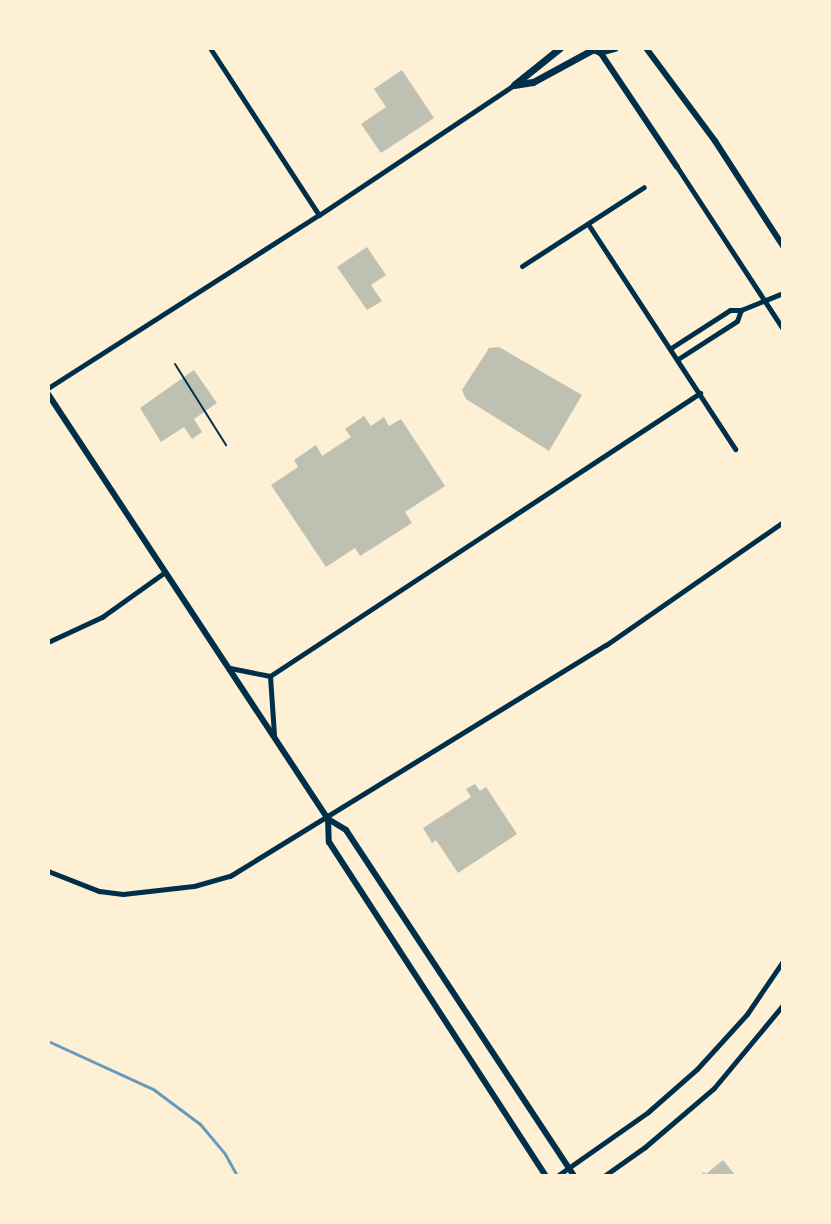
<!DOCTYPE html>
<style>
body{margin:0}
#map{position:relative;width:831px;height:1224px;overflow:hidden;background:#fdf0d5;font-family:"Varela Round",sans-serif}
div>[style]{position:absolute}
.stream>*{height:3px;margin:-1.5px;padding:0 1.5px;transform-origin:1.5px;border-radius:1.5px;background:#669bbc}
.building>*{inset:0;background:#bec0b2}
.service>*{height:2px;margin:-1px;padding:0 1px;transform-origin:1px;border-radius:1px;background:#003049}
.minor>*{height:5px;margin:-2.5px;padding:0 2.5px;transform-origin:2.5px;border-radius:2.5px;background:#003049}
.tertiary>*{height:6px;margin:-3px;padding:0 3px;transform-origin:3px;border-radius:3px;background:#003049}
.secondary>*{height:7px;margin:-3.5px;padding:0 3.5px;transform-origin:3.5px;border-radius:3.5px;background:#003049}
span{translate:-50% -50%;white-space:nowrap;text-align:center;line-height:1.15;-webkit-text-stroke:7px #fdf0d5;paint-order:stroke}
.frame{position:absolute;inset:0;border:50px solid #fdf0d5;pointer-events:none}
</style>
<div id="map">
<div class="stream">
<i style="left:48px;top:1041px;width:115px;rotate:24.6deg"></i>
<i style="left:153px;top:1089px;width:59px;rotate:36.7deg"></i>
<i style="left:200px;top:1124px;width:39px;rotate:50deg"></i>
<i style="left:225px;top:1154px;width:25px;rotate:61deg"></i>
</div>
<div class="building">
<i style="clip-path:polygon(402px 70px,434px 118px,381px 153px,361px 124px,386px 107px,374px 89px)"></i>
<i style="clip-path:polygon(367px 247px,386px 275px,371px 285px,382px 301px,367px 310px,337px 267px)"></i>
<i style="clip-path:polygon(499px 347px,582px 395px,549px 451px,466px 399px,462px 390px,489px 348px)"></i>
<i style="clip-path:polygon(194px 370px,217px 403px,194px 419px,202px 432px,192px 439px,184px 427px,161px 442px,140px 408px)"></i>
<i style="clip-path:polygon(364px 416px,371px 426px,384px 417px,389px 426px,401px 419px,445px 486px,405px 512px,412px 523px,360px 556px,355px 548px,326px 567px,271px 485px,298px 467px,294px 460px,316px 445px,322px 456px,351px 437px,345px 429px)"></i>
<i style="clip-path:polygon(475px 784px,480px 791px,486px 787px,517px 834px,458px 873px,436px 840px,432px 843px,423px 828px,471px 797px,466px 789px)"></i>
<i style="clip-path:polygon(723px 1160px,736px 1176px,699px 1176px,704px 1172px,706px 1174px)"></i>
</div>
<div class="service">
<i style="left:175px;top:364px;width:96px;rotate:57.8deg"></i>
</div>
<div class="minor">
<i style="left:210px;top:48px;width:199px;rotate:56.9deg"></i>
<i style="left:677px;top:167px;width:194px;rotate:56.8deg"></i>
<i style="left:588px;top:224px;width:269px;rotate:56.8deg"></i>
<i style="left:522px;top:266px;width:145px;rotate:-32.9deg"></i>
<i style="left:671px;top:348px;width:70px;rotate:-32.8deg"></i>
<i style="left:730px;top:310px;width:11px"></i>
<i style="left:741px;top:310px;width:45px;rotate:-22deg"></i>
<i style="left:678px;top:359px;width:70px;rotate:-32.8deg"></i>
<i style="left:737px;top:321px;width:12px;rotate:-70deg"></i>
<i style="left:48px;top:388px;width:322px;rotate:-32.6deg"></i>
<i style="left:319px;top:215px;width:234px;rotate:-33.7deg"></i>
<i style="left:48px;top:642px;width:60px;rotate:-24.8deg"></i>
<i style="left:102px;top:617px;width:77px;rotate:-35.5deg"></i>
<i style="left:230px;top:668px;width:41px;rotate:11.3deg"></i>
<i style="left:270px;top:676px;width:515px;rotate:-33.35deg"></i>
<i style="left:270px;top:676px;width:58px;rotate:86.1deg"></i>
<i style="left:48px;top:871px;width:55px;rotate:21.4deg"></i>
<i style="left:99px;top:891px;width:24px;rotate:7deg"></i>
<i style="left:123px;top:894px;width:71px;rotate:-6.4deg"></i>
<i style="left:194px;top:886px;width:37px;rotate:-16deg"></i>
<i style="left:230px;top:876px;width:441px;rotate:-31.6deg"></i>
<i style="left:606px;top:645px;width:216px;rotate:-34.8deg"></i>
<i style="left:557px;top:1176px;width:111px;rotate:-35.1deg"></i>
<i style="left:648px;top:1112px;width:65px;rotate:-41.3deg"></i>
<i style="left:697px;top:1069px;width:74px;rotate:-47.7deg"></i>
<i style="left:747px;top:1014px;width:64px;rotate:-55.8deg"></i>
<i style="left:604px;top:1176px;width:50px;rotate:-35.3deg"></i>
<i style="left:645px;top:1147px;width:91px;rotate:-40.5deg"></i>
<i style="left:714px;top:1088px;width:108px;rotate:-50.3deg"></i>
</div>
<div class="tertiary">
<i style="left:646px;top:48px;width:116px;rotate:53.4deg"></i>
<i style="left:715px;top:141px;width:125px;rotate:57.1deg"></i>
<i style="left:600px;top:52px;width:138px;rotate:56.2deg"></i>
<i style="left:48px;top:394px;width:509px;rotate:56.62deg"></i>
<i style="left:328px;top:819px;width:21px;rotate:31deg"></i>
<i style="left:346px;top:830px;width:414px;rotate:56.6deg"></i>
<i style="left:328px;top:819px;width:23px;rotate:88deg"></i>
<i style="left:329px;top:842px;width:398px;rotate:57deg"></i>
</div>
<div class="secondary">
<i style="left:590px;top:48px;width:11px;rotate:22deg"></i>
<i style="left:600px;top:52px;width:15px;rotate:-16deg"></i>
<i style="left:515px;top:84px;width:58px;rotate:-38.7deg"></i>
<i style="left:514px;top:85px;width:19px;rotate:-9deg"></i>
<i style="left:533px;top:82px;width:67px;rotate:-28.5deg"></i>
</div>
<div class="frame"></div>
</div>
